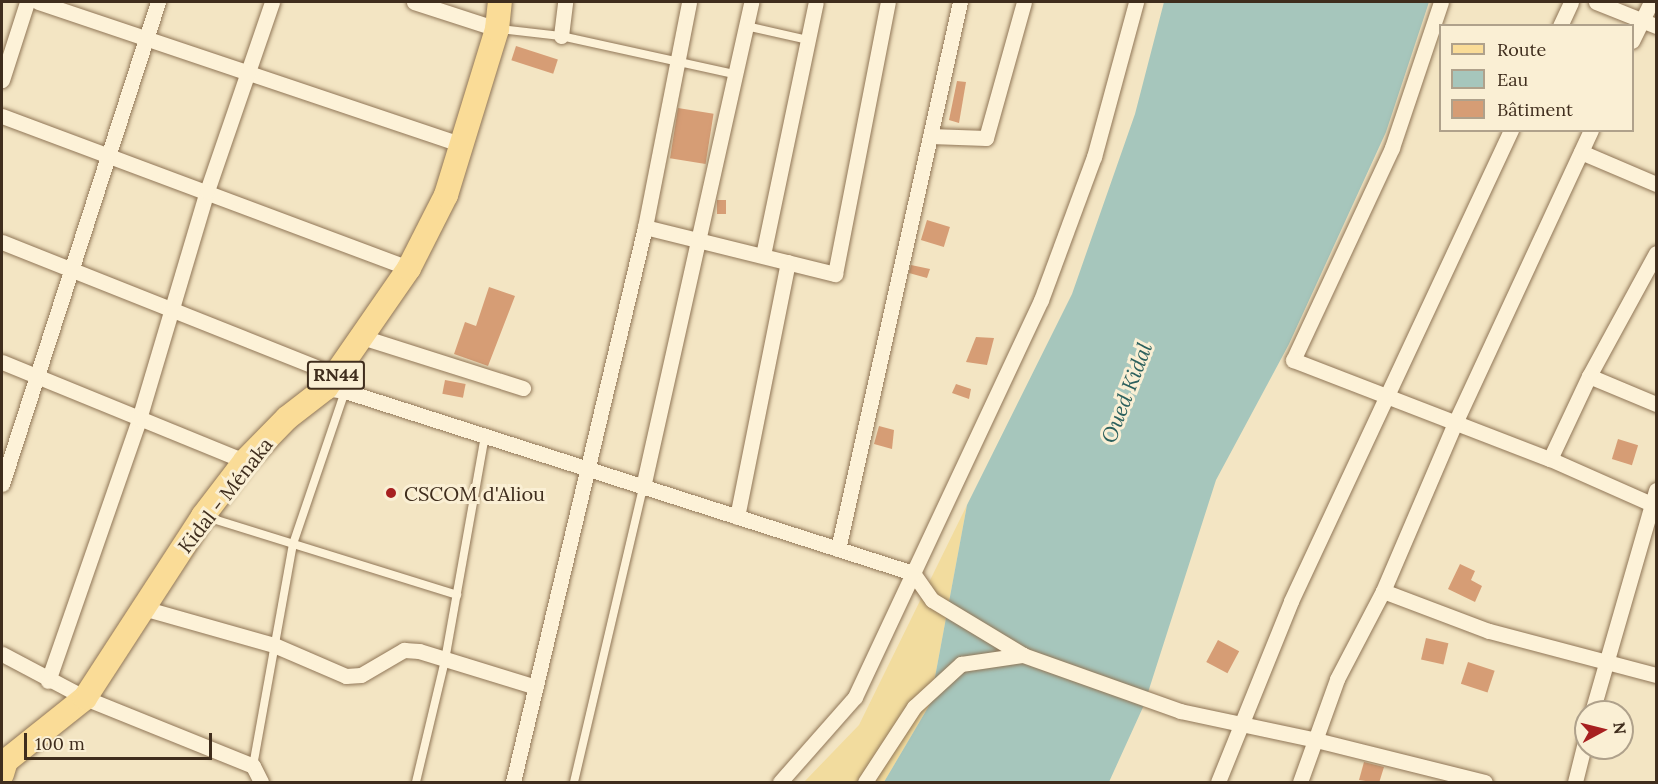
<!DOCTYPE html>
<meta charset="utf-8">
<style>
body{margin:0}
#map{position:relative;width:1658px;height:784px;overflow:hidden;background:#f3e5c3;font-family:Lora,serif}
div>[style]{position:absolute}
.sand>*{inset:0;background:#f2dc9e}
.water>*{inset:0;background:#a6c6bc}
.building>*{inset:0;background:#d69d75;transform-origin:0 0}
.roads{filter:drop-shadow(0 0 2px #907657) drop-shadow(0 0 2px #907657)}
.service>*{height:8px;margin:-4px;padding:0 4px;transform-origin:4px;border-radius:4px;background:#fdf2d8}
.minor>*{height:15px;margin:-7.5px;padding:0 7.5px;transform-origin:7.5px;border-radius:7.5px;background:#fdf2d8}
.primary>*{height:24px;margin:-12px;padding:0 12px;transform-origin:12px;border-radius:12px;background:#fadc97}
.dots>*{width:16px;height:16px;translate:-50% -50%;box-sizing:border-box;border:3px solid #faefd4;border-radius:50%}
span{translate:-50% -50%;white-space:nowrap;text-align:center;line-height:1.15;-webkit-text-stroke:6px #faefd4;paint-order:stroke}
.shield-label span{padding:2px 4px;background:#faefd4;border:2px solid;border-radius:4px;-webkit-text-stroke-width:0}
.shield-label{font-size:18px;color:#3f2d1d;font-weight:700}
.poi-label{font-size:20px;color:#3f2d1d}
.left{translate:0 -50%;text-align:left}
.street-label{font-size:20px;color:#3f2d1d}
.water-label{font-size:21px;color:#2b605d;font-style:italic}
.frame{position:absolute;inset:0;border:3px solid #3f2d1d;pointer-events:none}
.legend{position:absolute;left:1439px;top:24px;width:195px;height:108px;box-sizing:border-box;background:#faefd4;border:2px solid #afa18b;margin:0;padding:8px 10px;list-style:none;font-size:18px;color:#3f2d1d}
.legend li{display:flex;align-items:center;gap:12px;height:30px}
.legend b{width:30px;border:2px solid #afa18b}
.north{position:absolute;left:1574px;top:700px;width:60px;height:60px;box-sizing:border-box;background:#faefd4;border:2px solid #afa18b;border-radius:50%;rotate:83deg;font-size:16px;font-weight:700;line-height:24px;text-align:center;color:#3f2d1d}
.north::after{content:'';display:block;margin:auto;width:21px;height:27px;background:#a72020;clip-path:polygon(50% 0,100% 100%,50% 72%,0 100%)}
.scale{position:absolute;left:24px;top:733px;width:188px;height:27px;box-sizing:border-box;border:3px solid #3f2d1d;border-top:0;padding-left:8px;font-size:18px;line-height:21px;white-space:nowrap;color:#3f2d1d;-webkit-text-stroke:4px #faefd4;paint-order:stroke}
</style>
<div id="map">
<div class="sand">
<i style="clip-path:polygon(967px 505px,930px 704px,884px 782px,804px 782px,859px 725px)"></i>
</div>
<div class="water">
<i style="clip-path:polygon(1164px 2px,1429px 2px,1386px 132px,1289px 344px,1216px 480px,1144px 705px,1109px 782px,884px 782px,930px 704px,967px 505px,1072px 294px,1135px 114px)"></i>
</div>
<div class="building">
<i style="left:516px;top:46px;width:44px;height:15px;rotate:18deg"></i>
<i style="clip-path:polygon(957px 81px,966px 82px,959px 123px,949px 120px)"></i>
<i style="left:678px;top:108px;width:36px;height:51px;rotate:9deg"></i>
<i style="left:717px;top:200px;width:9px;height:14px"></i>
<i style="left:927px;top:220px;width:24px;height:21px;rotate:17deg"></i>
<i style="clip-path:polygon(911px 265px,930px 269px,927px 278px,909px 273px)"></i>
<i style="clip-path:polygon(489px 287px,515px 296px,488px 366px,454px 354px,465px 322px,476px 326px)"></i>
<i style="clip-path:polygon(976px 337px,994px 338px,987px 365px,966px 362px)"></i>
<i style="left:445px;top:380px;width:21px;height:14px;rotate:11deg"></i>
<i style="clip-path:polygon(956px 384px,971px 389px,969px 399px,952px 393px)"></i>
<i style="clip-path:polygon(879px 426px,894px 430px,892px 449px,874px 444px)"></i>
<i style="left:1618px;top:439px;width:21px;height:21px;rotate:17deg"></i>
<i style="clip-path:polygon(1460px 564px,1475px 571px,1471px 580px,1482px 586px,1475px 602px,1448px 589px)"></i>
<i style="left:1426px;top:638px;width:23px;height:22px;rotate:13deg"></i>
<i style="left:1218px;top:640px;width:24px;height:25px;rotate:28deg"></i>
<i style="left:1468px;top:662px;width:28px;height:23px;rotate:18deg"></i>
<i style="clip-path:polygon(1364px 762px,1384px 767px,1379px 783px,1359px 780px)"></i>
</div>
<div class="roads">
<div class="service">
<i style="left:746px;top:26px;width:64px;rotate:12.7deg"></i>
<i style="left:500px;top:29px;width:61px;rotate:6.5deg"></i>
<i style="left:561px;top:36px;width:177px;rotate:12.4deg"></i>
<i style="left:207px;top:517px;width:262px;rotate:17.3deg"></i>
<i style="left:253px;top:766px;width:226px;rotate:-79.8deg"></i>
<i style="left:293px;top:544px;width:162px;rotate:-71.2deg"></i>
<i style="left:416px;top:782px;width:125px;rotate:-76.6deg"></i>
<i style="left:445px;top:660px;width:228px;rotate:-79.9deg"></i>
<i style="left:574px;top:782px;width:303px;rotate:-76.8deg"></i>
</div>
<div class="minor">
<i style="left:38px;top:2px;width:447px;rotate:18.6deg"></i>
<i style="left:414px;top:2px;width:87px;rotate:18deg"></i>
<i style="left:1441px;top:2px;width:154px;rotate:108.6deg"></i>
<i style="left:1392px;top:148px;width:234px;rotate:115deg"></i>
<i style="left:1293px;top:360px;width:275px;rotate:21.1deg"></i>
<i style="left:1550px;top:459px;width:116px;rotate:23.9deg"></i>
<i style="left:1596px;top:2px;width:65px;rotate:21.8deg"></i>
<i style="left:1560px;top:26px;width:26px;rotate:-65deg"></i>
<i style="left:561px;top:36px;width:34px;rotate:-83deg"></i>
<i style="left:1632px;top:41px;width:43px;rotate:-64deg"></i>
<i style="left:2px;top:80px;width:82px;rotate:-72.2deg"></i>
<i style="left:2px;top:116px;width:434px;rotate:20.5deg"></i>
<i style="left:930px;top:136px;width:56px;rotate:2deg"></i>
<i style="left:986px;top:138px;width:141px;rotate:-74.4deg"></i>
<i style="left:1581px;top:152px;width:82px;rotate:23.1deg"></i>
<i style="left:645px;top:227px;width:196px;rotate:13.9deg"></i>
<i style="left:835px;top:274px;width:277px;rotate:-79deg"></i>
<i style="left:2px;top:242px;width:360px;rotate:21.7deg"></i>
<i style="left:763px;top:255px;width:258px;rotate:-78.2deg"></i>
<i style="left:362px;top:337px;width:169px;rotate:17.6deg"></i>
<i style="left:2px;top:362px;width:262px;rotate:22.2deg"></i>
<i style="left:1589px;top:376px;width:73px;rotate:22.7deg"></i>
<i style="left:326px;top:388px;width:19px;rotate:9deg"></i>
<i style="left:345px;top:391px;width:596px;rotate:17.77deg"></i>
<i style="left:913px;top:573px;width:33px;rotate:55deg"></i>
<i style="left:932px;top:600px;width:106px;rotate:31.1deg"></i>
<i style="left:1023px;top:655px;width:167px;rotate:19.6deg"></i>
<i style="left:1180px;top:711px;width:139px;rotate:12deg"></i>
<i style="left:1316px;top:740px;width:174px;rotate:14deg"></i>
<i style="left:1550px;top:459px;width:92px;rotate:-64.8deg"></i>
<i style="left:1589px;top:376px;width:140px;rotate:-61.4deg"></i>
<i style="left:2px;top:484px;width:507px;rotate:-72.07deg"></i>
<i style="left:643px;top:487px;width:497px;rotate:-77.4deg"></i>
<i style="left:737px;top:517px;width:260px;rotate:-78.7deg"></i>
<i style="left:838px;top:549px;width:560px;rotate:-77.43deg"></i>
<i style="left:1383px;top:591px;width:113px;rotate:20.7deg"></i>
<i style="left:1489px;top:631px;width:173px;rotate:14.8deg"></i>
<i style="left:143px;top:608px;width:136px;rotate:15.8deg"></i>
<i style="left:274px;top:645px;width:78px;rotate:23.3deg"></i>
<i style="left:346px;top:676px;width:15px;rotate:-4deg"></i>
<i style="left:361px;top:675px;width:50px;rotate:-30.2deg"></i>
<i style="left:404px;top:650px;width:15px;rotate:4deg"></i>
<i style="left:419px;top:651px;width:122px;rotate:17.1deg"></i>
<i style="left:2px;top:654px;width:94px;rotate:27.9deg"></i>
<i style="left:85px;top:698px;width:181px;rotate:22deg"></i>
<i style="left:253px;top:766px;width:18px;rotate:63deg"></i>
<i style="left:48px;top:681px;width:277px;rotate:-70.8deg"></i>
<i style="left:139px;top:419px;width:238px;rotate:-73.4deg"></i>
<i style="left:207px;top:191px;width:200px;rotate:-71deg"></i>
<i style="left:1592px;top:712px;width:231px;rotate:-73.9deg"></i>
<i style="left:513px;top:782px;width:570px;rotate:-76.62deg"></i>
<i style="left:645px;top:227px;width:229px;rotate:-78.9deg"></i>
<i style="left:780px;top:782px;width:113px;rotate:-48.6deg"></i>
<i style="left:855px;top:697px;width:438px;rotate:-64.9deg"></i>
<i style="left:1041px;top:300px;width:153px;rotate:-69.7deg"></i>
<i style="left:1094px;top:157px;width:161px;rotate:-74.8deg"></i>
<i style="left:865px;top:782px;width:90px;rotate:-56.8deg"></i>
<i style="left:914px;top:707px;width:64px;rotate:-42.5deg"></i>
<i style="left:961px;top:664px;width:63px;rotate:-8.3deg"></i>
<i style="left:1218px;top:782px;width:195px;rotate:-68deg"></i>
<i style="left:1291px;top:601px;width:520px;rotate:-64.96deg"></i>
<i style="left:1300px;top:782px;width:109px;rotate:-70.2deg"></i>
<i style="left:1337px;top:679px;width:99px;rotate:-62.4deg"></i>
<i style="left:1383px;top:591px;width:183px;rotate:-66.8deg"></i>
<i style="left:1455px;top:423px;width:323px;rotate:-65.1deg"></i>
<i style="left:1575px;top:782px;width:45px;rotate:-76deg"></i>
</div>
<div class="primary">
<i style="left:2px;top:774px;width:14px;rotate:-73deg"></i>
<i style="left:6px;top:761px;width:101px;rotate:-38.6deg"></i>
<i style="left:85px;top:698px;width:217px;rotate:-57deg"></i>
<i style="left:203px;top:516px;width:69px;rotate:-52.6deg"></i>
<i style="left:245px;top:461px;width:60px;rotate:-45.7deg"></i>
<i style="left:287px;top:418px;width:49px;rotate:-37.6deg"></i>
<i style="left:326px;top:388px;width:146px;rotate:-55.3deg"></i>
<i style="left:409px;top:268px;width:82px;rotate:-63.1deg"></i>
<i style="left:446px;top:195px;width:174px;rotate:-72.9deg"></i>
<i style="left:497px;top:29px;width:27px;rotate:-84deg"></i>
</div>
</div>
<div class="dots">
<i style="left:391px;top:493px;background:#a72020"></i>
</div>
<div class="shield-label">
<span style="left:336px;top:375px">RN44</span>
</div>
<div class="poi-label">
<span class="left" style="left:404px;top:493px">CSCOM d'Aliou</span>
</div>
<div class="street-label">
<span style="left:225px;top:495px;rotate:-52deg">Kidal - Ménaka</span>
</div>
<div class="water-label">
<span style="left:1127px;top:393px;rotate:-69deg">Oued Kidal</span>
</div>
<div class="frame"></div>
<ul class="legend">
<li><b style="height:8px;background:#fadc97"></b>Route</li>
<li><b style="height:16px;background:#a6c6bc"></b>Eau</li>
<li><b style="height:16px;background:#d69d75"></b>Bâtiment</li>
</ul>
<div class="north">N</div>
<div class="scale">100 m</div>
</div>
